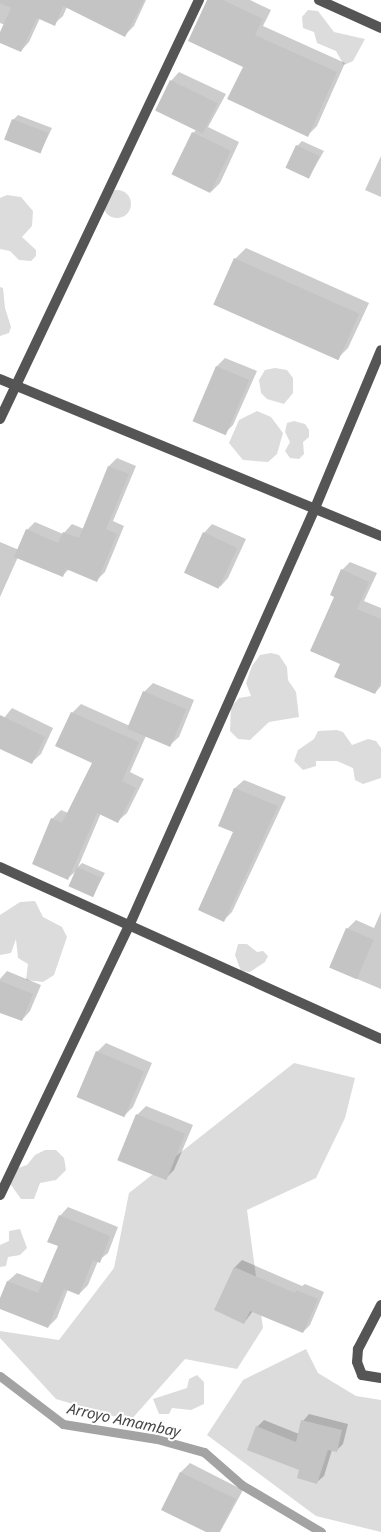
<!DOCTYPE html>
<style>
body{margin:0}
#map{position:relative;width:381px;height:1532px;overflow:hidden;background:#fff;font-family:"Noto Sans",sans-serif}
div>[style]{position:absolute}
.green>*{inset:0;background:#dcdcdc}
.round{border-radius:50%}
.shadow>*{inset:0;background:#0003}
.stream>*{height:9px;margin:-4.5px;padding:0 4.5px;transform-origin:4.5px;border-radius:4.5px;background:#a3a3a3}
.building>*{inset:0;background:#c4c4c4;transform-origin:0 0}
.minor>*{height:10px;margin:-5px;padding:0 5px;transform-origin:5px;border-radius:5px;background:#555}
span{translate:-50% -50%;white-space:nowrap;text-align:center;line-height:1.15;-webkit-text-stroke:4px #fff;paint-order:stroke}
.water-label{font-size:15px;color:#444;font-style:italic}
</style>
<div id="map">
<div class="green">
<i style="clip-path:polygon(308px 10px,318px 11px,334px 32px,365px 39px,353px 61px,344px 65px,336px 51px,317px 43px,314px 32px,303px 28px,302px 17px)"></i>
<i class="round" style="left:103px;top:190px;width:28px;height:28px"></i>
<i style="clip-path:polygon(7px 195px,21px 197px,33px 211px,32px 226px,22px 237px,36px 250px,36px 256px,31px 261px,19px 260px,10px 251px,0 249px,0 198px)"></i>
<i style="clip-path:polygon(0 287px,3px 288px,5px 308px,11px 327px,9px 333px,0 336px)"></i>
<i style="clip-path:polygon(275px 368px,287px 370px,293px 378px,293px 393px,284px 404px,267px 399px,261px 393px,259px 380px,265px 370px)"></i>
<i style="clip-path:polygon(257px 411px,271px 417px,283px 433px,277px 454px,268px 462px,243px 460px,229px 443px,239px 420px)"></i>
<i style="clip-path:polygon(294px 421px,305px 424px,309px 430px,309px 437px,303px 442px,304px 454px,299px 459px,290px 458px,285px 451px,290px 442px,285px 432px,287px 423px)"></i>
<i style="clip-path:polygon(271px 653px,279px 655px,287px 667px,288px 680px,296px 692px,299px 717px,269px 722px,250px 740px,238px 739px,230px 731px,231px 707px,239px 698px,251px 696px,246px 683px,252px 666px,260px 655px)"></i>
<i style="clip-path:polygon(337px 730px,343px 732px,352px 745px,368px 739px,376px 741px,381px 748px,381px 778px,363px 784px,355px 780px,353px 768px,337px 761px,316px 761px,316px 766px,303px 770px,294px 761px,298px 750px,314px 739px,318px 731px)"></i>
<i style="clip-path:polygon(35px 901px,43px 917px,62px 927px,67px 937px,54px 975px,43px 982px,26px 980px,28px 964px,18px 958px,16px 939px,11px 953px,0 955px,0 915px,20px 902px)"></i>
<i style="clip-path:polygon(238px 944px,247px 944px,257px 952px,263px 951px,268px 956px,265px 962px,250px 972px,241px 971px,235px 955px)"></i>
<i style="clip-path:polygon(294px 1063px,355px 1078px,345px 1118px,316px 1178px,247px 1210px,263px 1328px,237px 1369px,185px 1359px,130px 1421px,56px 1399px,0 1338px,0 1331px,59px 1340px,114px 1268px,129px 1193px)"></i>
<i style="clip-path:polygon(45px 1150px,56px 1150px,64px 1158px,66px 1170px,56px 1180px,40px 1183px,34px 1199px,21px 1199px,9px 1182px,15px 1169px,27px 1165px,35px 1155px)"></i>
<i style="clip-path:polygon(20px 1229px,27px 1248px,20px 1255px,8px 1257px,6px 1266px,0 1267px,0 1245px,9px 1241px,9px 1231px)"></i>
<i style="clip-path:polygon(306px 1349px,318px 1373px,356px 1396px,381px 1400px,381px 1532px,316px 1516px,207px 1435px,243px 1380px)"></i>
<i style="clip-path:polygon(197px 1375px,204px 1382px,204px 1404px,191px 1410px,172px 1408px,169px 1414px,159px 1414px,153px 1399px,187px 1388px,189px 1379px)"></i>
</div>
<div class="shadow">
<i style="clip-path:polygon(0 0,70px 0,63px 16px,54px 24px,40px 18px,29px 42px,21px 51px,0 41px,5px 25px,0 23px)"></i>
<i style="clip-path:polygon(83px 0,146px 0,134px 26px,125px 35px)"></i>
<i style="clip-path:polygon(208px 0,250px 0,271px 10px,263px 26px,345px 63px,317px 126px,308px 135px)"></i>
<i style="clip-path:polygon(179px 72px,226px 94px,208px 127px,239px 142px,220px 183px,211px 192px,193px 133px,197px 129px,171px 81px)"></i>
<i style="clip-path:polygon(18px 115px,52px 128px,40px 153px,13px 120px)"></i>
<i style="clip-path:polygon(302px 141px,324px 151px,309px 177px,297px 146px)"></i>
<i style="clip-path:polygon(381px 156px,381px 197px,365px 190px)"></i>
<i style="clip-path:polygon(246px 248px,369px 303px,348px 348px,337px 359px,235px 259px)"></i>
<i style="clip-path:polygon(225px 358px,257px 371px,233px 425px,224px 434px,217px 366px)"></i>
<i style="clip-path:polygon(117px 458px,136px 466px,113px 521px,124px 526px,105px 572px,97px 580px,69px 569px,62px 576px,18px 557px,0 597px,0 542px,19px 550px,27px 530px,35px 522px,63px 534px,72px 524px,84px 529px,109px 466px)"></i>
<i style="clip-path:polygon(212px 524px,246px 539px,228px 578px,220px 587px,204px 533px)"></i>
<i style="clip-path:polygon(350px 562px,377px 573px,364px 601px,381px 608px,381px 686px,375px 693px,342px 664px,342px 570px)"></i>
<i style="clip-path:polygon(153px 683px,194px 700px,179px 737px,170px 745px,146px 736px,130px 772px,144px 779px,127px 813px,118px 821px,101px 813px,78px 867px,82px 863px,105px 873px,92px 896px,76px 871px,68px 878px,52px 819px,61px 810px,68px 813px,94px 762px,72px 713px,81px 704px,130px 726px,144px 692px)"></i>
<i style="clip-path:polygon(12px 708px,53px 728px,41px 754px,32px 762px,0 747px,0 723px)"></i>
<i style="clip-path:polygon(244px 780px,286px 797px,232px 912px,224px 920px,234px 831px,220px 825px,235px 788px)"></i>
<i style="clip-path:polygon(381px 912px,381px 989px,331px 968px,347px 929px,356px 920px,374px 928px)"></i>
<i style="clip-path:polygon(7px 971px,41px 985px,30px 1011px,22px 1020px,0 1011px,0 979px)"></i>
<i style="clip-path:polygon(106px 1043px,152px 1063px,133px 1107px,124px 1116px,97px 1052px)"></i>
<i style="clip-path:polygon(146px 1106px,193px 1125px,174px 1170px,165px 1179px,137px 1115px)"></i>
<i style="clip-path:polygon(68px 1207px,118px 1227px,108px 1253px,98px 1261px,88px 1285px,79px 1294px,68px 1289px,57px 1318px,48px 1327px,0 1308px,8px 1281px,17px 1273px,43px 1283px,59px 1245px,60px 1216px)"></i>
<i style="clip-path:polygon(242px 1260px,302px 1286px,305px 1284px,324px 1292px,310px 1325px,303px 1332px,253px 1311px,244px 1323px,216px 1310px,235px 1267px)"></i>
<i style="clip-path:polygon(309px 1414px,348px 1424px,343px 1444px,336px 1451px,332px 1450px,324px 1476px,317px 1482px,257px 1427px,264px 1420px,299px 1434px,303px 1421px)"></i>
<i style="clip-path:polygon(190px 1463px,243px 1490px,220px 1532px,208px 1532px,163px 1510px,181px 1472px)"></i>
</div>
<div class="stream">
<i style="left:0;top:1376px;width:79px;rotate:37.3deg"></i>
<i style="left:63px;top:1424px;width:95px;rotate:9.1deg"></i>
<i style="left:157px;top:1439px;width:49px;rotate:15.5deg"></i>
<i style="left:204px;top:1452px;width:50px;rotate:41deg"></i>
<i style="left:242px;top:1485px;width:92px;rotate:30.7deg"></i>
</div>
<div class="building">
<i style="clip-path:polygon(0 0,144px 0,125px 37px,63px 6px,55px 26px,37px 18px,21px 52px,0 43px,0 32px,11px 8px,0 3px)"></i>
<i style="clip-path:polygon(207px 0,223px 0,263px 19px,255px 35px,337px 72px,308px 137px,227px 99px,243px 67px,188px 41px)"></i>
<i style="left:170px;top:80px;width:53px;height:34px;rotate:26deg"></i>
<i style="left:12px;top:119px;width:39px;height:22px;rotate:21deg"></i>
<i style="left:192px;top:132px;width:43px;height:47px;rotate:26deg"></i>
<i style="left:296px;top:145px;width:26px;height:25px;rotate:25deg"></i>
<i style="left:234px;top:258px;width:137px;height:51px;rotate:24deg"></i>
<i style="left:216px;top:366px;width:36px;height:60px;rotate:23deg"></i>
<i style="clip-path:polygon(108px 466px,129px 474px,106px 529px,117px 534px,97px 582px,66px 569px,63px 577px,14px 557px,26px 529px,58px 543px,63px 532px,79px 538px)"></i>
<i style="left:203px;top:532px;width:38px;height:45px;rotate:25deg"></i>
<i style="clip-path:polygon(341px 569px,369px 582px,357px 609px,381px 619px,381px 681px,375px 694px,334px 677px,340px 664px,310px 651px,334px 597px,330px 595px)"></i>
<i style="left:143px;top:691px;width:47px;height:41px;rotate:23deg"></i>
<i style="clip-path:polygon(71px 712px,139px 742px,122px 781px,136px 788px,118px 823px,97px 813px,68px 880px,32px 864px,51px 818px,62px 823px,92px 763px,55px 746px)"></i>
<i style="clip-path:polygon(0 715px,45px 737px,32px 764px,0 749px)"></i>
<i style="clip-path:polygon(234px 788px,278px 806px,224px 922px,198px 910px,233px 832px,218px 826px)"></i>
<i style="left:77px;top:867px;width:27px;height:21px;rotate:24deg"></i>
<i style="left:346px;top:928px;width:30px;height:43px;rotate:23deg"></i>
<i style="clip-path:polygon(0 981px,33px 994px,22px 1021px,0 1013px)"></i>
<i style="left:96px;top:1051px;width:52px;height:50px;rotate:23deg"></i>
<i style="left:136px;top:1114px;width:53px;height:50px;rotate:22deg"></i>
<i style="clip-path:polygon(59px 1215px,110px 1236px,100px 1263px,93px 1260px,79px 1295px,64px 1289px,48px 1328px,0 1309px,0 1298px,7px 1281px,38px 1293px,58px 1246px,47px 1242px)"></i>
<i style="clip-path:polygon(234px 1267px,295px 1293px,296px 1290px,318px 1299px,303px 1333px,250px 1311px,244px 1324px,214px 1310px)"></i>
<i style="clip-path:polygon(301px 1420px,342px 1430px,337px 1452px,328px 1450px,317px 1484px,297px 1478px,299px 1470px,247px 1450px,256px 1426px,296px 1442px)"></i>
<i style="clip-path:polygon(180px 1472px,236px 1499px,219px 1532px,206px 1532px,161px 1510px)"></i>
</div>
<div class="minor">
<i style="left:319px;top:0;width:68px;rotate:24.3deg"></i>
<i style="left:0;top:379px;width:412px;rotate:22.4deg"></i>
<i style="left:0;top:419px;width:464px;rotate:-64.6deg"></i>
<i style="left:0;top:867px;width:418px;rotate:24.3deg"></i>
<i style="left:0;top:1195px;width:298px;rotate:-64.4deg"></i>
<i style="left:129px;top:926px;width:458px;rotate:-66deg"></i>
<i style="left:315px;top:508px;width:171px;rotate:-67.3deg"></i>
<i style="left:381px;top:1305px;width:50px;rotate:117.6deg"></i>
<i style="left:358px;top:1349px;width:13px;rotate:94deg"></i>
<i style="left:357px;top:1362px;width:14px;rotate:69deg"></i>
<i style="left:362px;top:1375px;width:19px;rotate:9deg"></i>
</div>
<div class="water-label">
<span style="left:124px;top:1420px;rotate:12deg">Arroyo Amambay</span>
</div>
</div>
